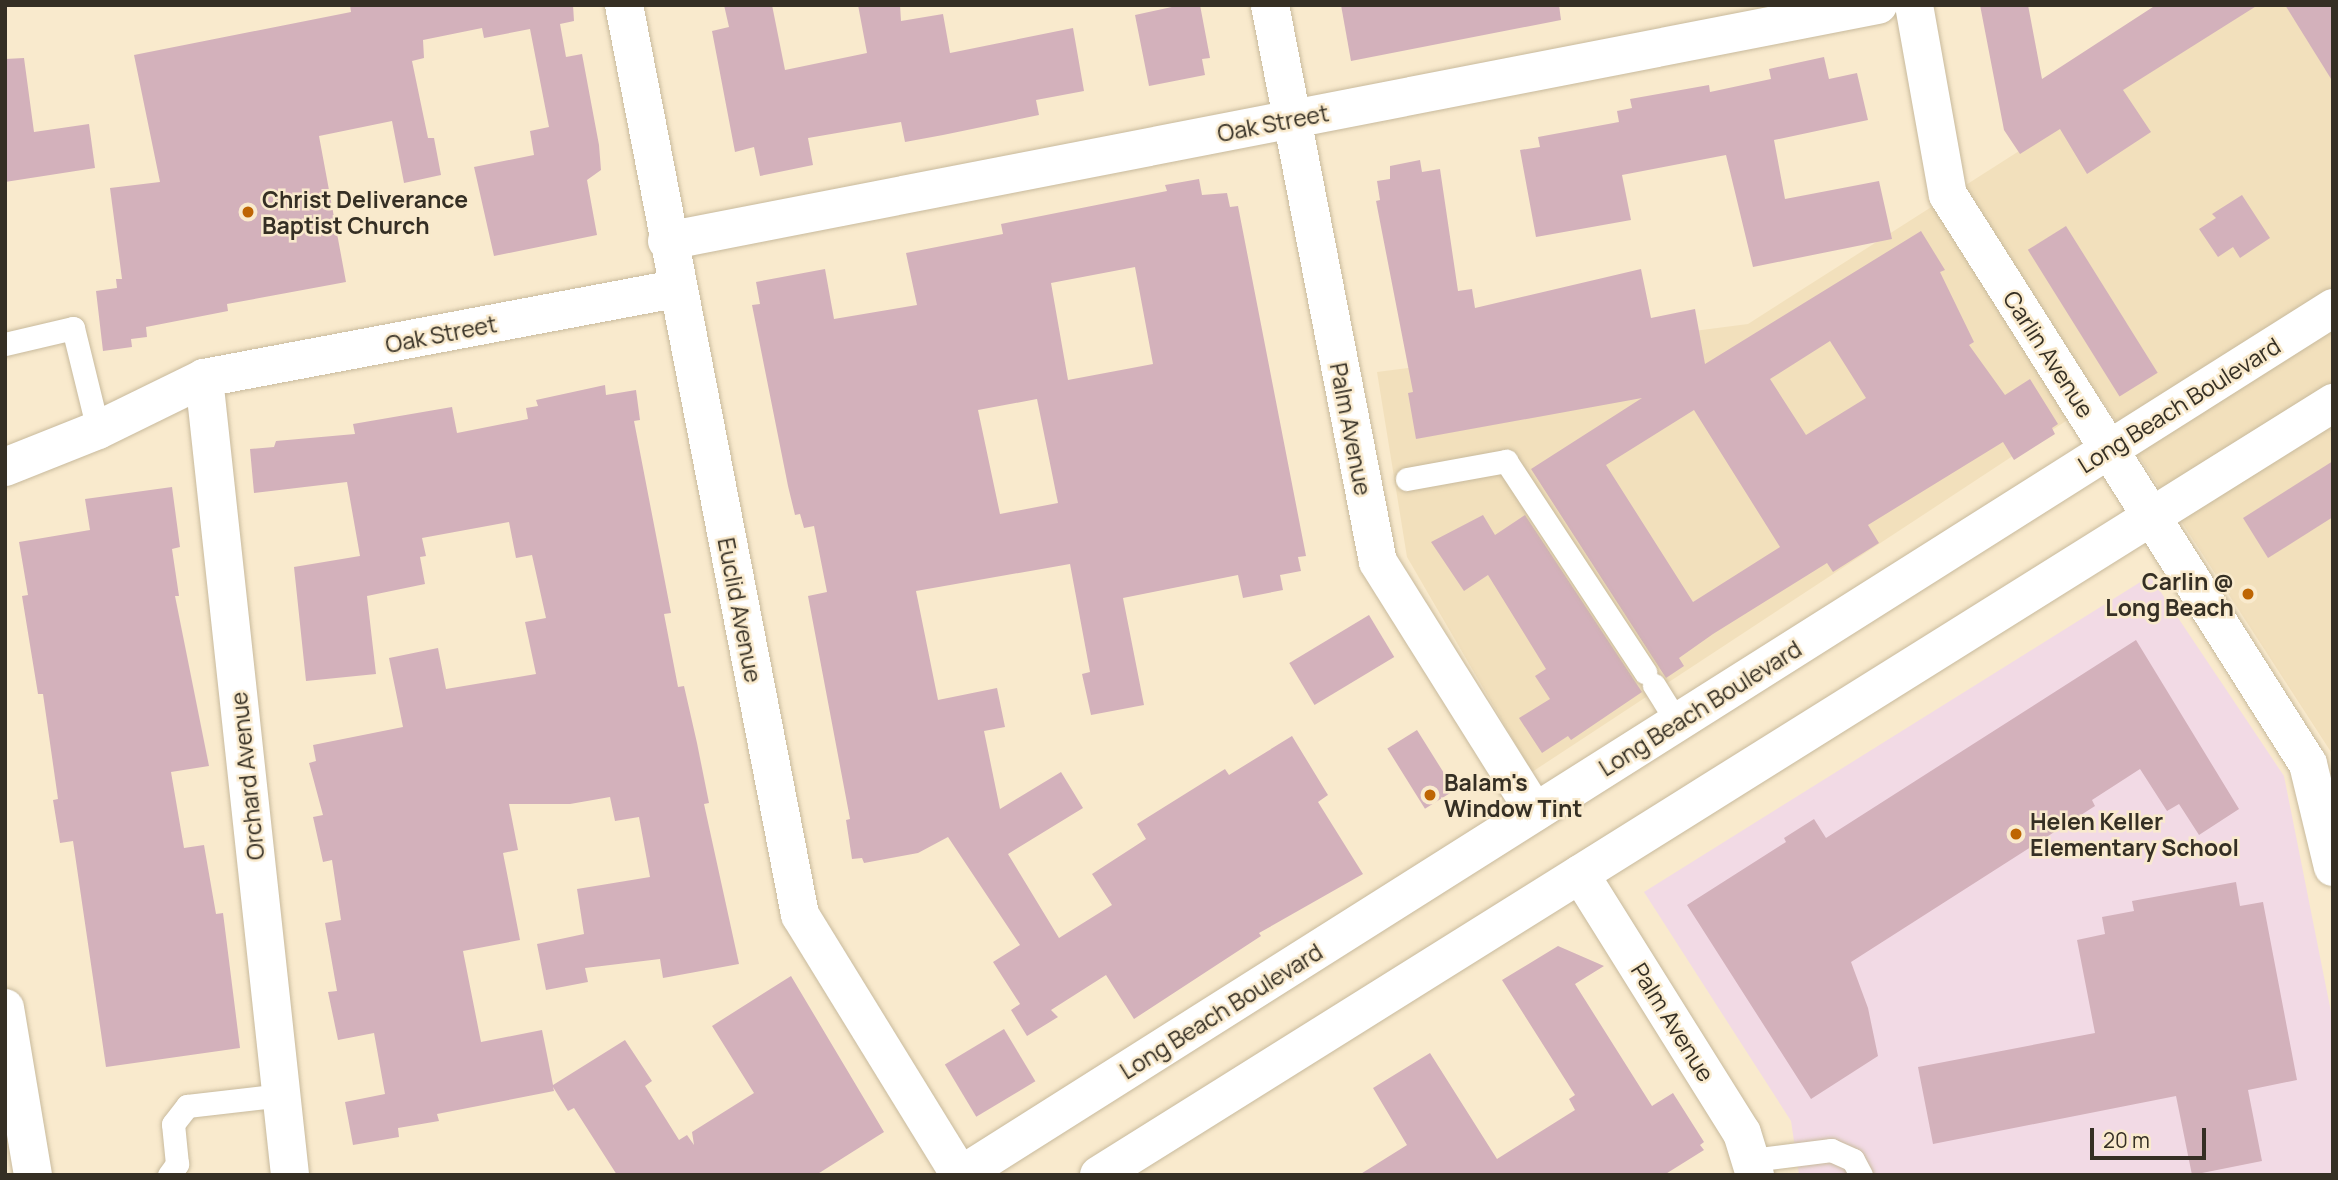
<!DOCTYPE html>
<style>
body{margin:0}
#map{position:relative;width:2338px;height:1180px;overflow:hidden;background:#f9eacd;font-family:Manrope,sans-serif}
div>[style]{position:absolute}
.built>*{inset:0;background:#f2e0bc}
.education>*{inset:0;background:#f2dae5}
.building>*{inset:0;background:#d3b1bb;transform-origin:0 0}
.roads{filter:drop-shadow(0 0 2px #c8ba9d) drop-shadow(0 0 2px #c8ba9d)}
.lane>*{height:23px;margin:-11.5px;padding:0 11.5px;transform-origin:11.5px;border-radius:11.5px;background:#fff}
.street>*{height:38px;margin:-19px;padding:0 19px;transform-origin:19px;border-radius:19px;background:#fff}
.primary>*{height:38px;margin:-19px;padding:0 19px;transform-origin:19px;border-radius:19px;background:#fff}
.dots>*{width:19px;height:19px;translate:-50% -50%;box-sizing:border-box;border:4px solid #f9eacd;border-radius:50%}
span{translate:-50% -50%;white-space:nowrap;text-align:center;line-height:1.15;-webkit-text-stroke:5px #f9eacd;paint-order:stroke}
.street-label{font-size:23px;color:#352f24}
.poi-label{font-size:23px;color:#352f24;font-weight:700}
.left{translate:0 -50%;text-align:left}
.right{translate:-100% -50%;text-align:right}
.frame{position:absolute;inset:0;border:7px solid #352f24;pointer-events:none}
.scale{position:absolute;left:2090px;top:1128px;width:116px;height:32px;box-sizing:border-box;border:4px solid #352f24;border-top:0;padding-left:9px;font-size:21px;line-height:24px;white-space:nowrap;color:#352f24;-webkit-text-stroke:5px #f9eacd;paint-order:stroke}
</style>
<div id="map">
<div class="built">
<i style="clip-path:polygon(2248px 5px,2333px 5px,2333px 755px,2101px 398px,1532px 772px,1407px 557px,1377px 372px,1748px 324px)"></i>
</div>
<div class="education">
<i style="clip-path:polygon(2150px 576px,2284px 776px,2333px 1022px,2333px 1175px,1799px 1175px,1791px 1121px,1644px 892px)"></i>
</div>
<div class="building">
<i style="clip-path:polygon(350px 5px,573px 5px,574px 21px,560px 24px,566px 57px,582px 54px,599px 145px,601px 170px,587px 180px,597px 235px,494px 256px,474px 167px,534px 155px,530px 131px,549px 127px,530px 29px,484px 38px,482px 28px,423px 40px,424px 58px,412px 61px,428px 138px,434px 138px,441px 175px,404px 183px,392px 121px,319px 136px,346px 282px,227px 304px,228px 311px,146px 327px,147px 337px,131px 339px,132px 347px,103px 351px,96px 291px,117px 288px,116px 279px,122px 279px,110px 188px,160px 182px,134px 55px,351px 12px)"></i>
<i style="clip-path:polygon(724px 5px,772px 5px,785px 70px,867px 53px,858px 5px,900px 5px,901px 21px,943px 14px,950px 53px,1073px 28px,1084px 91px,1036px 100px,1039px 115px,943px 135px,905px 142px,901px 122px,808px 138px,813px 165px,760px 176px,754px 147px,735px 152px,712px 31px,729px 27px)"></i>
<i style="clip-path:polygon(1181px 5px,1200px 5px,1210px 58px,1202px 59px,1205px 75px,1149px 86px,1135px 15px)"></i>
<i style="clip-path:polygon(1341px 5px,1559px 5px,1561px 20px,1351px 61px)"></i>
<i style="clip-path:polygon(1980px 5px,2028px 5px,2042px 79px,2156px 5px,2258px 5px,2123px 90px,2151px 132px,2087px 174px,2060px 129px,2020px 154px,2004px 130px)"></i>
<i style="clip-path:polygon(2285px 5px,2333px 5px,2333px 82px)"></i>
<i style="clip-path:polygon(1824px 57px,1829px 79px,1857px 73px,1868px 120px,1774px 140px,1785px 199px,1879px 181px,1892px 239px,1753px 267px,1726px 155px,1622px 175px,1631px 220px,1536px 237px,1520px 150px,1540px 147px,1538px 137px,1619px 122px,1617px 111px,1632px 108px,1630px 99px,1709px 85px,1710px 92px,1771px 79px,1769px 69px)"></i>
<i style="clip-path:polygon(24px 58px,34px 132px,89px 124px,95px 168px,5px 182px,5px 59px)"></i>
<i style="clip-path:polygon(evenodd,1420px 160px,1422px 172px,1440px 169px,1458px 291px,1472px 289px,1475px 308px,1641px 269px,1651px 318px,1695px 309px,1705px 364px,1921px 231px,1945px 270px,1940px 272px,1974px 342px,1969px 345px,2005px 395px,2030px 379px,2058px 424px,2052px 428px,2055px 434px,2014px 460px,2003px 442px,1868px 525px,1879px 543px,1833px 572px,1827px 563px,1713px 634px,1679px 658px,1684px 666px,1666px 678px,1531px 469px,1642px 398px,1416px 439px,1408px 393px,1413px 392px,1376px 201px,1380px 200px,1377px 181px,1390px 179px,1390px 166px,1420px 160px,1830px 341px,1866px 398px,1806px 435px,1770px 379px,1830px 341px,1420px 160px,1694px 410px,1780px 547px,1693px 602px,1606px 465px,1694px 410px)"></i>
<i style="clip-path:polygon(evenodd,1199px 179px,1202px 195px,1227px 193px,1230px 207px,1238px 206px,1306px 556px,1298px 557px,1301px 571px,1280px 575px,1283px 590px,1243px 598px,1238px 575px,1123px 598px,1144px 705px,1091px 715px,1082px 674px,1090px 672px,1070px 564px,916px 591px,938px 700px,997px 688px,1005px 727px,984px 731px,1000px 809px,1061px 772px,1083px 808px,1008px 854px,1059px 938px,1112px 905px,1092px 874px,1146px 839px,1137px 824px,1225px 769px,1229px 775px,1292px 736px,1328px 795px,1318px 802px,1363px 874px,1259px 933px,1261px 936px,1134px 1019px,1106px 975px,1051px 1010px,1058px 1017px,1027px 1036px,1011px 1010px,1020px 1004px,993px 962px,1020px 945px,948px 837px,918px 853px,864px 863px,862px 858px,852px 859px,846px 820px,850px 819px,808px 596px,827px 592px,814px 526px,804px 528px,800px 514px,795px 515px,788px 486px,752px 305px,760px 304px,756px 282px,825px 269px,834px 319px,917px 305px,906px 253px,1003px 234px,1001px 224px,1167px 191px,1165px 185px,1199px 179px,1135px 267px,1153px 364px,1068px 380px,1051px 283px,1135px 267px,1199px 179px,1037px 399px,1058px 503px,1000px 514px,978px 410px,1037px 399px)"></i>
<i style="clip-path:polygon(2242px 195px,2270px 238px,2240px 258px,2233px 247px,2218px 257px,2199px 229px,2216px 218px,2212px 214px)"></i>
<i style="left:2066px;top:226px;width:173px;height:45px;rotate:58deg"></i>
<i style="clip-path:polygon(605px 385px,606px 395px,636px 390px,640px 420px,634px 421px,671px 613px,664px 614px,678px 687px,684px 686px,697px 743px,709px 803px,704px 804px,739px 964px,663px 978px,660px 959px,585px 968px,588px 982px,546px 990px,537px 944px,584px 934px,577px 889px,650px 877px,639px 817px,615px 821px,610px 797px,570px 804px,509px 804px,518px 850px,503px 853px,520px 940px,463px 951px,481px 1042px,542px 1030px,553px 1085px,625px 1040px,652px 1081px,645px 1086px,679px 1140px,687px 1135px,694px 1145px,692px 1132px,754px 1093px,712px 1026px,791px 976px,884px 1132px,816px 1175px,617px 1175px,574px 1108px,568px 1111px,553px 1087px,554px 1091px,437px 1114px,439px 1121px,398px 1128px,399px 1137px,353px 1145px,345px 1102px,385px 1094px,374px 1033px,338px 1040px,328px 992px,337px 991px,325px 923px,341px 920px,332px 860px,323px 862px,313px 817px,323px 815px,309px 763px,316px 761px,313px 745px,403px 727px,389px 658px,438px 648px,446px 689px,536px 674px,525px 622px,546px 618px,532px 555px,516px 558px,509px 522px,422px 538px,426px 556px,420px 557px,425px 584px,367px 596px,376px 674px,306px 681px,294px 567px,360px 556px,347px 482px,254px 493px,250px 449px,274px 447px,276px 441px,355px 434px,353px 424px,452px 407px,457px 433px,528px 419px,526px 408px,538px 406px,536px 400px)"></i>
<i style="clip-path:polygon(2333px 461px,2333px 517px,2268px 558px,2243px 518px)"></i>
<i style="clip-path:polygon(172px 487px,180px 547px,172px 549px,179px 596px,175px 596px,209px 766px,171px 772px,184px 848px,204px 845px,216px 914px,223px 913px,240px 1048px,106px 1067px,73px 841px,60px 843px,53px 800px,58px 799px,43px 694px,38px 694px,22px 596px,28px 595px,19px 542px,90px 530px,85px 499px)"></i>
<i style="clip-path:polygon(1483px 515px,1495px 535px,1525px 515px,1642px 692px,1571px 740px,1568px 736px,1542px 753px,1519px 718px,1550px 699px,1535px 676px,1546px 669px,1488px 575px,1464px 591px,1431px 542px)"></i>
<i style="left:1369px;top:615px;width:49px;height:93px;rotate:59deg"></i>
<i style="clip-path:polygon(2136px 640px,2239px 809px,2199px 835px,2179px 804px,2167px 811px,2140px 769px,2092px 800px,2095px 806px,1851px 962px,1868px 1008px,1878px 1056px,1811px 1099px,1687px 905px,1786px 842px,1784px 838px,1814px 819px,1826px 838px)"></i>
<i style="left:1417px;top:730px;width:71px;height:35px;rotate:58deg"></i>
<i style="clip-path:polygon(2236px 882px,2240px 906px,2263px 902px,2297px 1080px,2248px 1090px,2262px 1161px,2192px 1175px,2176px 1096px,1933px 1144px,1918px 1067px,2095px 1033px,2077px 940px,2105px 934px,2102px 917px,2134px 911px,2132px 901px)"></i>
<i style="clip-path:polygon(1558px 946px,1604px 966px,1575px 984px,1652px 1106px,1673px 1093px,1704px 1142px,1700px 1145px,1704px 1150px,1664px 1175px,1359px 1175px,1407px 1145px,1373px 1088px,1430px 1053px,1497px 1159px,1575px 1110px,1569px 1099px,1575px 1095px,1502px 980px)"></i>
<i style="left:1004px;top:1029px;width:61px;height:69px;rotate:59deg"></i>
</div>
<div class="roads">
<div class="lane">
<i style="left:5px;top:344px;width:70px;rotate:-13.2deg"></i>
<i style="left:73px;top:328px;width:105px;rotate:76.2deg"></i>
<i style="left:1407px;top:479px;width:101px;rotate:-10.3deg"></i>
<i style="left:1506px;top:461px;width:253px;rotate:56.6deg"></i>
<i style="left:1654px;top:685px;width:44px;rotate:58.1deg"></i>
<i style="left:1752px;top:1160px;width:80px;rotate:-7.2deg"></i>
<i style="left:1831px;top:1150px;width:24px;rotate:24deg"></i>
<i style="left:1853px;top:1160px;width:17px;rotate:62deg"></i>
<i style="left:169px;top:1175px;width:14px;rotate:-54deg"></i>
<i style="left:177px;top:1164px;width:40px;rotate:-95.7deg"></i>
<i style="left:173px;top:1124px;width:23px;rotate:-52deg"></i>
<i style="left:187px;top:1106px;width:96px;rotate:-6.6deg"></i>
</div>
<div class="street">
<i style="left:624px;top:5px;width:927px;rotate:79.05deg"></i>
<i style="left:800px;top:915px;width:305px;rotate:58.4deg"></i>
<i style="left:1270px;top:5px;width:567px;rotate:79.03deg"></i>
<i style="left:1378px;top:562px;width:295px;rotate:57.9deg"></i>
<i style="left:1914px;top:5px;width:193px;rotate:79.9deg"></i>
<i style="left:1948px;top:195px;width:673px;rotate:57.68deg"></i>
<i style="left:2308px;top:764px;width:106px;rotate:76.4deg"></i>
<i style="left:667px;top:241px;width:1234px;rotate:-11.03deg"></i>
<i style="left:204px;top:378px;width:802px;rotate:83.84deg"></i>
<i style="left:5px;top:467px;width:100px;rotate:-21.7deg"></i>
<i style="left:98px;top:430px;width:118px;rotate:-26.1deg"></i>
<i style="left:204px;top:378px;width:481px;rotate:-10.7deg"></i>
<i style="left:1580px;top:874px;width:305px;rotate:58deg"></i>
<i style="left:1742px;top:1133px;width:44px;rotate:72.8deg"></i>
<i style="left:5px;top:1008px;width:169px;rotate:80.5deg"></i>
</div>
<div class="primary">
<i style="left:961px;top:1175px;width:1623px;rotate:-32.29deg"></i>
<i style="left:1099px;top:1175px;width:1456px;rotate:-32.03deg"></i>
</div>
</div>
<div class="dots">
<i style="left:248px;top:212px;background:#be6503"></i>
<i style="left:2248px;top:594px;background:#be6503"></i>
<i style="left:1430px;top:795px;background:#be6503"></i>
<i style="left:2016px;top:834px;background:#be6503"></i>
</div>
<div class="street-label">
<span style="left:1273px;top:123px;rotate:-11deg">Oak Street</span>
<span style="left:441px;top:334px;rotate:-11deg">Oak Street</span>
<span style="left:2049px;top:354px;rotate:57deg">Carlin Avenue</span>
<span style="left:2179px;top:405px;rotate:-32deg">Long Beach Boulevard</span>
<span style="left:1351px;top:429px;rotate:79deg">Palm Avenue</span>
<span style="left:740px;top:610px;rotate:79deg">Euclid Avenue</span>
<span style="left:1700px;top:708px;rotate:-32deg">Long Beach Boulevard</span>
<span style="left:247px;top:776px;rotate:-96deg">Orchard Avenue</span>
<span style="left:1221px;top:1011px;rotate:-32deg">Long Beach Boulevard</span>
<span style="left:1673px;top:1022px;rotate:58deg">Palm Avenue</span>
</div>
<div class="poi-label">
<span class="left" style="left:262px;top:212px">Christ Deliverance<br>Baptist Church</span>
<span class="right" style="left:2234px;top:594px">Carlin @<br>Long Beach</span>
<span class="left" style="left:1444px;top:795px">Balam's<br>Window Tint</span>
<span class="left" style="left:2030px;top:834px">Helen Keller<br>Elementary School</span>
</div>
<div class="frame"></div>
<div class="scale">20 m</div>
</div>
